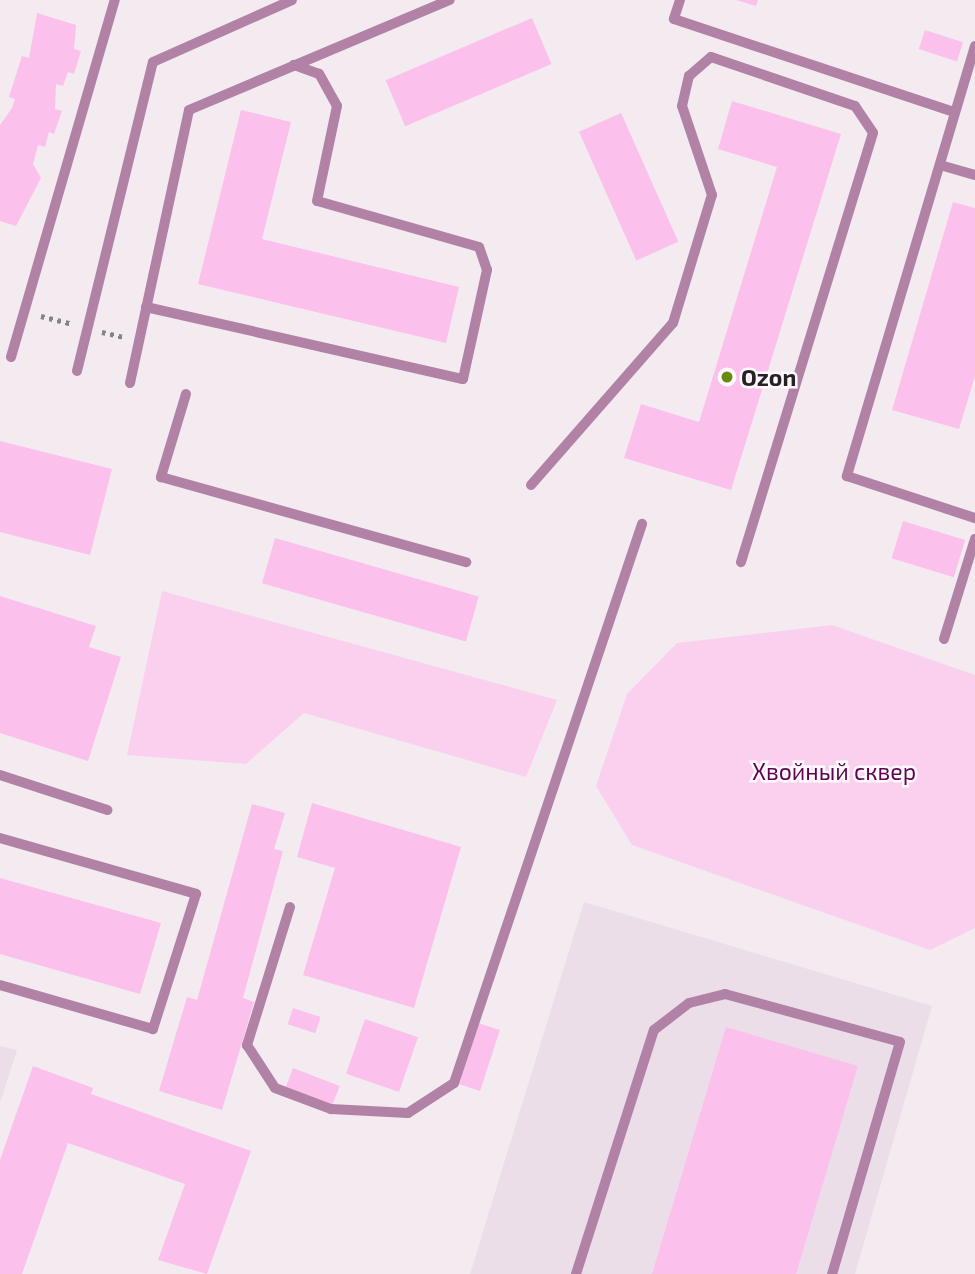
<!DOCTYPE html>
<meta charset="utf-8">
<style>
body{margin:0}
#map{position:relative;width:975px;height:1274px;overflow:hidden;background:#f3ebf0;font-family:"Exo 2",sans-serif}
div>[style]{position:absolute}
.built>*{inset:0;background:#ecdee8}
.green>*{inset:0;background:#fbd0ef}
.building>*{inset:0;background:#fcc0ec;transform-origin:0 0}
.path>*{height:4.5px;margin-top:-2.25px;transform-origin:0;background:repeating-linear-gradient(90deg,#888286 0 3.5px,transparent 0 8.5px)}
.service>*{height:10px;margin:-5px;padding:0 5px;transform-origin:5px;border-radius:5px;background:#b282a6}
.dots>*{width:19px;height:19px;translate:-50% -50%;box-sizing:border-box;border:4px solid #fff9fd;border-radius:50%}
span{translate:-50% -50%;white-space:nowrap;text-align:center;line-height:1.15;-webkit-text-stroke:5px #fff9fd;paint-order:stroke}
.poi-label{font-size:23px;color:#252224;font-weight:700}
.left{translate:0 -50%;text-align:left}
.park-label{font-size:23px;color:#5e0450}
</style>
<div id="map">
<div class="built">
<i style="clip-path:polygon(584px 902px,932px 1006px,855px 1274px,470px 1274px)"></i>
<i style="clip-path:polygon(0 1046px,17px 1050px,0 1103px)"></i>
</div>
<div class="green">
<i style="clip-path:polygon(162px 591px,557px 700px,526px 777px,304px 713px,246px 764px,127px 755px)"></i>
<i style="clip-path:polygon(832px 625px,975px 675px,975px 928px,930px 950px,632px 845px,596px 786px,627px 694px,677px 643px)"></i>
</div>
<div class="building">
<i style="clip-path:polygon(736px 0,758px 0,756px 6px)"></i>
<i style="clip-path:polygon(37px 13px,76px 25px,74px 49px,81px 51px,74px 74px,68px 72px,63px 86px,56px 84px,55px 109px,62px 111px,54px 134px,49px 132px,45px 147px,38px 145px,33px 164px,41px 178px,16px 226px,0 221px,0 125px,12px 108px,15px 99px,9px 97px,22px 56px,29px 58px)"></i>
<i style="left:532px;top:18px;width:50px;height:159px;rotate:67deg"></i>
<i style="left:925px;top:30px;width:40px;height:20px;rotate:18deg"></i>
<i style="clip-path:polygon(732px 101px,841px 134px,731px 490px,624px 458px,641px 404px,699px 422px,777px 167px,718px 149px)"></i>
<i style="clip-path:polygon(241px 110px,291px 122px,262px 239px,459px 287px,446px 343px,198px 284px)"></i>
<i style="left:621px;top:113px;width:141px;height:46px;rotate:66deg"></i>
<i style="clip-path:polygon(953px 202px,975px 208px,975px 376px,959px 429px,892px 410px)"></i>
<i style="clip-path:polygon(0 441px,112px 469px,90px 555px,0 532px)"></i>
<i style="left:903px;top:521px;width:65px;height:39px;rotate:17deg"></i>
<i style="left:275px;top:538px;width:212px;height:47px;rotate:16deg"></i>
<i style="clip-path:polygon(0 596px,96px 626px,89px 647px,121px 657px,88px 761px,0 733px)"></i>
<i style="clip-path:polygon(312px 803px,461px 847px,414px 1008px,303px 975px,335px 868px,297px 857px)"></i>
<i style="clip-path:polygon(252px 804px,285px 813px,274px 849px,283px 851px,243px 998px,254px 1002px,222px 1110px,159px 1091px,187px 997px,197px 1000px)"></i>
<i style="clip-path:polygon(0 878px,161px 923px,140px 994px,0 954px)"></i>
<i style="left:293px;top:1008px;width:29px;height:17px;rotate:18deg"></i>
<i style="left:365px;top:1019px;width:56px;height:58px;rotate:19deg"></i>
<i style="left:478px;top:1023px;width:23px;height:64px;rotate:18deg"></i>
<i style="clip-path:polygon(726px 1027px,858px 1066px,796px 1274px,652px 1274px)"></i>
<i style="clip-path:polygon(33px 1066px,93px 1088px,91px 1094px,251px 1151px,207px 1274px,158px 1260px,185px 1184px,68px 1143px,22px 1274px,0 1274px,0 1160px)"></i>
<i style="left:293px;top:1068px;width:50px;height:20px;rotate:21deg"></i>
</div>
<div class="path">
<i style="left:41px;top:316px;width:33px;rotate:14deg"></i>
<i style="left:102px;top:332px;width:23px;rotate:13deg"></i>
</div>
<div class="service">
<i style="left:680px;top:0;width:20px;rotate:108deg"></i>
<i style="left:674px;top:19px;width:295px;rotate:18.4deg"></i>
<i style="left:975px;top:46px;width:449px;rotate:106.6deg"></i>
<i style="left:847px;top:476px;width:135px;rotate:18.2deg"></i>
<i style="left:940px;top:165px;width:36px;rotate:16deg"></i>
<i style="left:146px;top:307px;width:325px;rotate:12.8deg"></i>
<i style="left:463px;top:379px;width:112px;rotate:-77.6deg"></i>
<i style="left:487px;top:270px;width:24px;rotate:-109deg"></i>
<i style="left:479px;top:247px;width:168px;rotate:-164.1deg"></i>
<i style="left:317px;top:201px;width:97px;rotate:-78.1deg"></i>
<i style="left:337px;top:106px;width:37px;rotate:-119deg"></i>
<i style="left:319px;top:74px;width:27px;rotate:-160deg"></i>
<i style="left:11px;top:357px;width:372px;rotate:-73.8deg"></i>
<i style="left:77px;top:371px;width:318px;rotate:-76.2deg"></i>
<i style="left:153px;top:62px;width:152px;rotate:-24deg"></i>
<i style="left:130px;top:383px;width:279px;rotate:-77.8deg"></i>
<i style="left:189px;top:110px;width:283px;rotate:-22.9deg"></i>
<i style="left:186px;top:394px;width:87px;rotate:106.8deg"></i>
<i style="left:161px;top:477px;width:317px;rotate:15.6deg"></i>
<i style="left:531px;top:485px;width:215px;rotate:-48.8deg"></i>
<i style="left:673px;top:323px;width:134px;rotate:-73.1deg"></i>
<i style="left:712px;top:195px;width:94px;rotate:-108.6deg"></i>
<i style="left:682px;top:106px;width:31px;rotate:-77deg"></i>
<i style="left:689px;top:76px;width:29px;rotate:-41deg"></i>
<i style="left:711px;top:57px;width:152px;rotate:18.8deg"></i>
<i style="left:855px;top:106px;width:32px;rotate:56deg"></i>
<i style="left:873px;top:133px;width:449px;rotate:107.1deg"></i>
<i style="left:944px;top:639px;width:105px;rotate:-72.8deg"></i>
<i style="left:0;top:775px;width:113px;rotate:18.1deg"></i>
<i style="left:0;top:838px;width:204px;rotate:15.9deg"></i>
<i style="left:196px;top:894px;width:142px;rotate:107.7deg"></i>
<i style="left:153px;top:1029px;width:159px;rotate:-164deg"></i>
<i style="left:290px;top:907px;width:145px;rotate:107.3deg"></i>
<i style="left:247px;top:1045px;width:51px;rotate:56.9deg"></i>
<i style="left:275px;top:1088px;width:60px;rotate:20.6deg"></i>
<i style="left:331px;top:1109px;width:77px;rotate:3deg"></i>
<i style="left:408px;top:1113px;width:55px;rotate:-33.1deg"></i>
<i style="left:454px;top:1083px;width:590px;rotate:-71.41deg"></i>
<i style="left:576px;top:1274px;width:256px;rotate:-72.3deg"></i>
<i style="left:654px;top:1030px;width:44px;rotate:-37.6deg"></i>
<i style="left:689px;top:1003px;width:37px;rotate:-14deg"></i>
<i style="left:725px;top:994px;width:181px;rotate:15.3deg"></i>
<i style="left:900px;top:1042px;width:242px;rotate:106.3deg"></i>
</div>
<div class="dots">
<i style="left:727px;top:377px;background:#678a0f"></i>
</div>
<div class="poi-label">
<span class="left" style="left:741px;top:377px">Ozon</span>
</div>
<div class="park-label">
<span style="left:834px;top:771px">Хвойный сквер</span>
</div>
</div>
